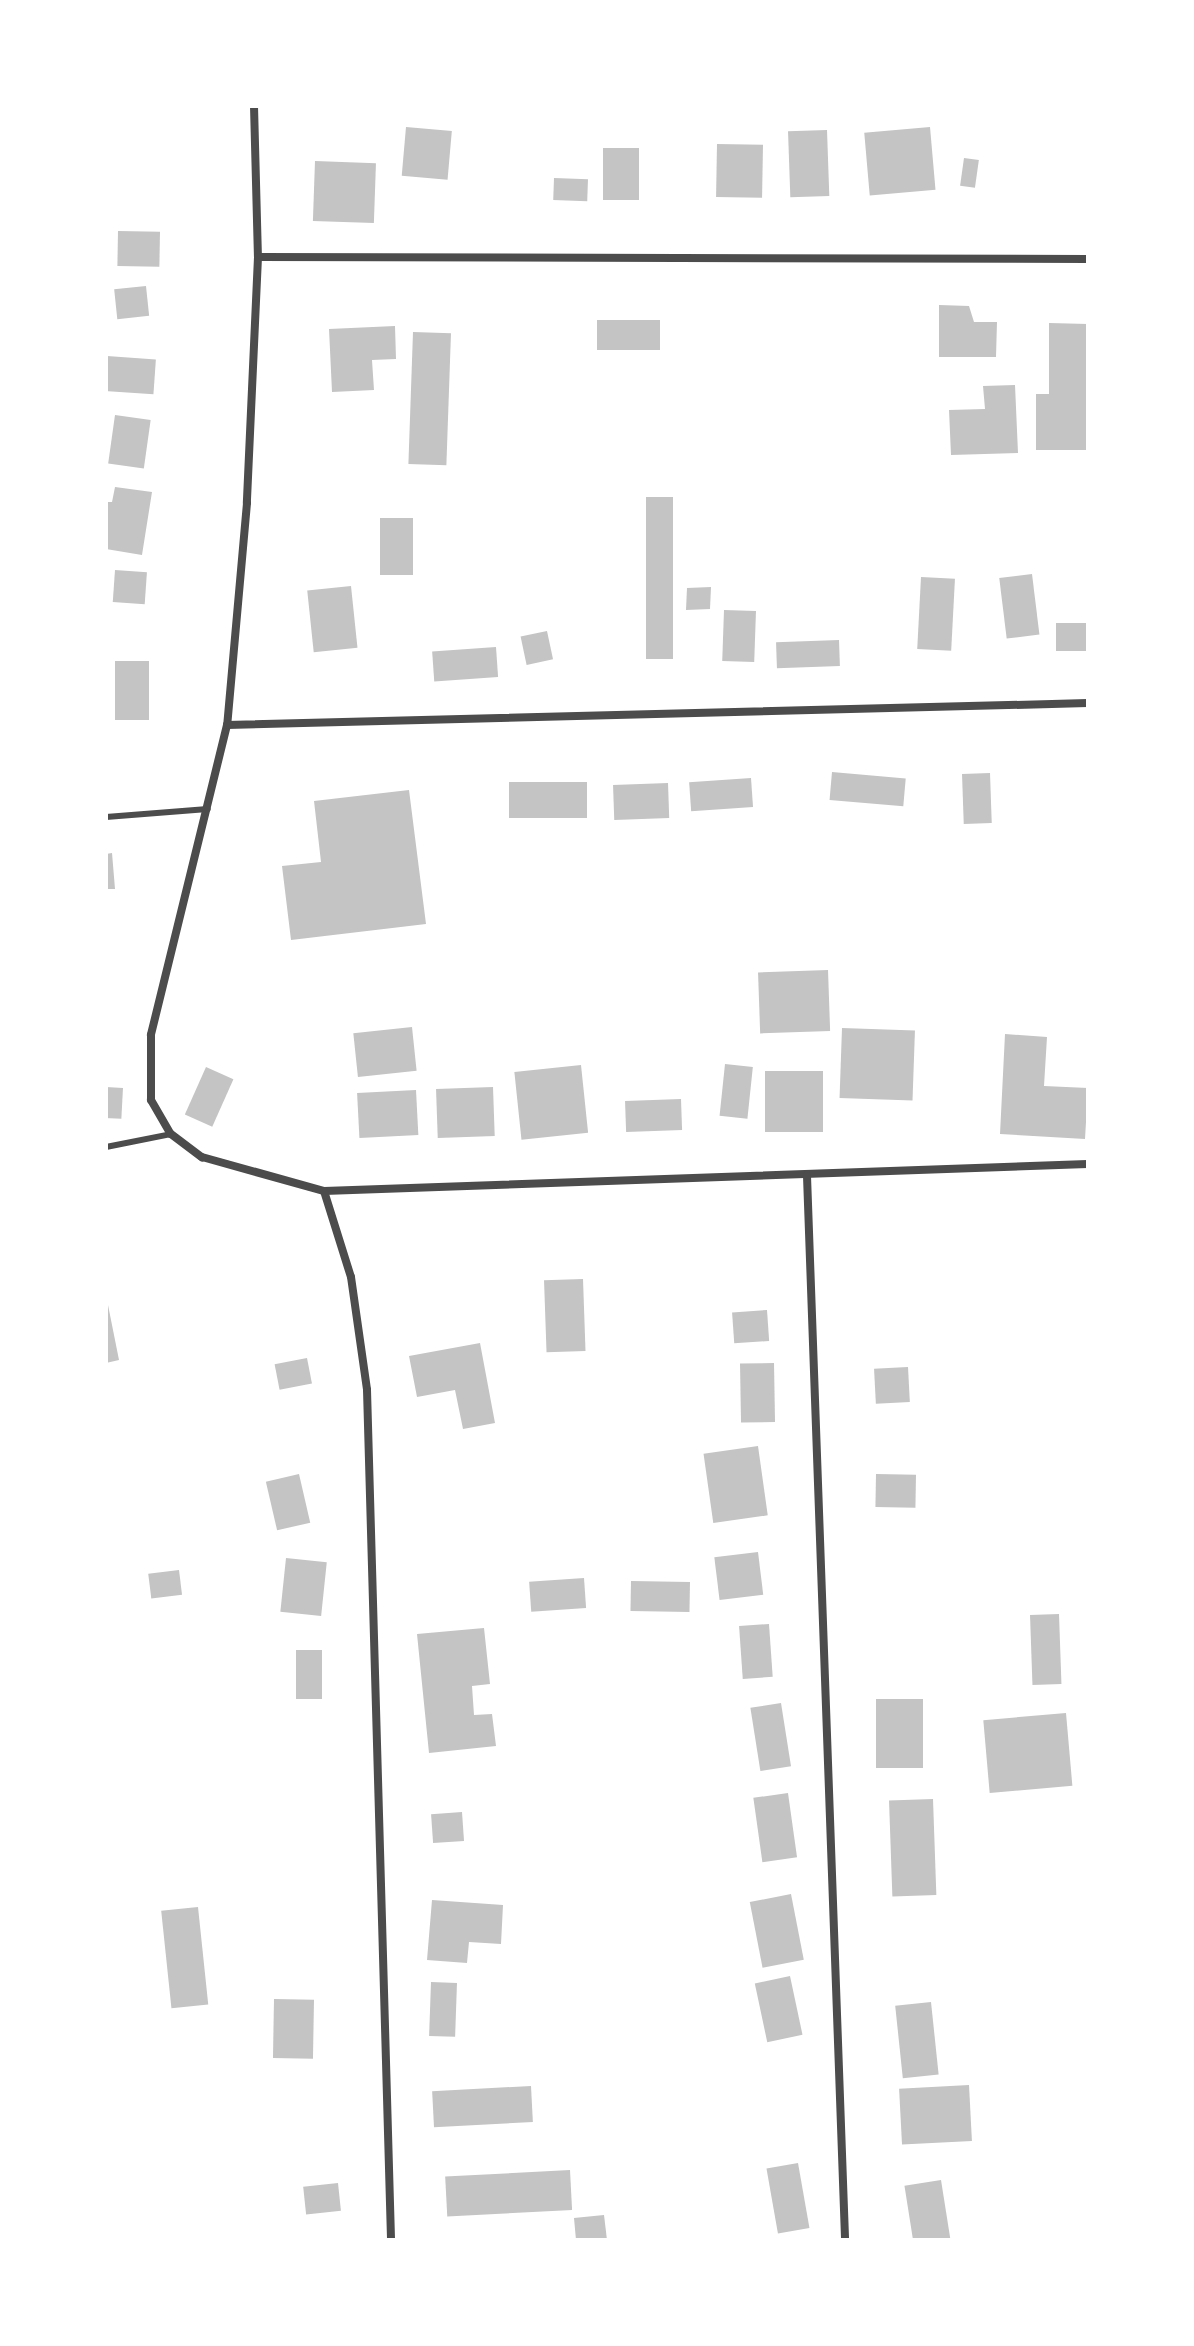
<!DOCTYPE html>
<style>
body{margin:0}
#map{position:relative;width:1194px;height:2346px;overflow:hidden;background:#fff;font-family:"PT Sans",sans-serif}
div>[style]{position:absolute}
.building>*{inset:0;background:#c4c4c4;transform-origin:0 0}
.service>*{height:6px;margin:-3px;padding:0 3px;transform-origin:3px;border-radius:3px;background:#4c4c4c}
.minor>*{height:8px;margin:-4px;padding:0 4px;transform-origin:4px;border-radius:4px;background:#4c4c4c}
span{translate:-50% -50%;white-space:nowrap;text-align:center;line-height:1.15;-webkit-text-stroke:8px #fff;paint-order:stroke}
.frame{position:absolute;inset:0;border:108px solid #fff;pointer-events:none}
</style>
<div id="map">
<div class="building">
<i style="left:406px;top:127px;width:46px;height:49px;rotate:5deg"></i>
<i style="left:930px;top:127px;width:63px;height:66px;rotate:85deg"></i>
<i style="left:827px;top:130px;width:66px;height:39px;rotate:88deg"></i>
<i style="left:717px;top:144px;width:46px;height:53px;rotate:1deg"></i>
<i style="left:603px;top:148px;width:36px;height:52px"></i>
<i style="left:964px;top:158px;width:15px;height:28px;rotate:8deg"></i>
<i style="left:315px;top:161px;width:61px;height:60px;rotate:2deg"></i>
<i style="left:554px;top:178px;width:34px;height:22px;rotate:2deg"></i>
<i style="left:118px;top:231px;width:42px;height:35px;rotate:1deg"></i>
<i style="left:146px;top:286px;width:30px;height:32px;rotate:84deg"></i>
<i style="clip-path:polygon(939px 305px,969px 306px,974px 322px,997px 322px,996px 357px,939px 357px)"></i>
<i style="left:660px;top:320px;width:30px;height:63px;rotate:90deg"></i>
<i style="clip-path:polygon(1049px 323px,1088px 324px,1088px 450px,1036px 450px,1036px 394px,1049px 394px)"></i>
<i style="clip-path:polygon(395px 326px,396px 359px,372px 360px,374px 390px,332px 392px,329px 329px)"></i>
<i style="left:413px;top:332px;width:38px;height:132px;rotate:2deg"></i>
<i style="left:107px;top:356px;width:49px;height:35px;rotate:4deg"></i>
<i style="clip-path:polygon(1015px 385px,1018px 453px,951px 455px,949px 410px,985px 409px,983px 386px)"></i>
<i style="left:115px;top:415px;width:36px;height:49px;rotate:8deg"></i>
<i style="clip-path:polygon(115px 487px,152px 492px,142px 555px,106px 549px,106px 502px,112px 502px)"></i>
<i style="left:646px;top:497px;width:27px;height:162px"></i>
<i style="left:380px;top:518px;width:33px;height:57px"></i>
<i style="left:115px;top:570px;width:32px;height:32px;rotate:4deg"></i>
<i style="left:1032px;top:574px;width:61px;height:33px;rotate:83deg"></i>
<i style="left:921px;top:577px;width:34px;height:72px;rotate:3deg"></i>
<i style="left:351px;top:586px;width:62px;height:44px;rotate:84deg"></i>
<i style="clip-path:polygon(711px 587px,710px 609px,686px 610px,687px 588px)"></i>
<i style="left:724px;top:610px;width:32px;height:51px;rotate:2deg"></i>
<i style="left:1088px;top:623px;width:28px;height:32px;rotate:90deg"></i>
<i style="left:547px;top:631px;width:29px;height:27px;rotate:78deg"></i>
<i style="left:839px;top:640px;width:26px;height:63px;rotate:88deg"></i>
<i style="left:496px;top:647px;width:30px;height:64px;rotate:86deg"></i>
<i style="left:115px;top:661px;width:34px;height:59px"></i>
<i style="left:832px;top:772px;width:74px;height:28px;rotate:5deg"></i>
<i style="left:990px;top:773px;width:50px;height:28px;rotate:88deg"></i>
<i style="left:751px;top:778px;width:29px;height:62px;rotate:86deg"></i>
<i style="left:587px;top:782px;width:36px;height:78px;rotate:90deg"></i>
<i style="left:668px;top:783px;width:35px;height:55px;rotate:88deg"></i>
<i style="clip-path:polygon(409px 790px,426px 924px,291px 940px,282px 866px,321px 862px,314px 801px)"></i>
<i style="clip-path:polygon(112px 853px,115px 889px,106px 889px,106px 854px)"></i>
<i style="left:828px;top:970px;width:61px;height:70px;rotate:88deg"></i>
<i style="left:412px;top:1027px;width:44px;height:59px;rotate:84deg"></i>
<i style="left:842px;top:1028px;width:73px;height:70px;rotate:2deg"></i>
<i style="clip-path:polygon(1005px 1034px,1047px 1037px,1044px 1086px,1088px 1088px,1085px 1139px,1000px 1134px)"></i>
<i style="left:725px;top:1064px;width:28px;height:52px;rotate:6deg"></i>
<i style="left:581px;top:1065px;width:68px;height:67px;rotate:84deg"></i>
<i style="left:206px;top:1067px;width:30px;height:52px;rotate:24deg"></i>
<i style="left:765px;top:1071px;width:58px;height:61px"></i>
<i style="left:106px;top:1087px;width:17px;height:31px;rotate:3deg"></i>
<i style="left:493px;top:1087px;width:49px;height:57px;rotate:88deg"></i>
<i style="left:416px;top:1090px;width:45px;height:59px;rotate:87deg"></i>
<i style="left:681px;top:1099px;width:31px;height:56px;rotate:88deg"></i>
<i style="left:583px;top:1279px;width:72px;height:39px;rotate:88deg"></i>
<i style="clip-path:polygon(106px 1295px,119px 1360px,106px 1363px)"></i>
<i style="left:767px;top:1310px;width:31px;height:35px;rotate:86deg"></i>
<i style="clip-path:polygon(480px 1343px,495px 1423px,463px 1429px,455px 1390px,417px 1397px,409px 1356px)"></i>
<i style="left:307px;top:1358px;width:26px;height:33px;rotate:79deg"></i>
<i style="left:774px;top:1363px;width:59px;height:34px;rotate:89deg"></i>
<i style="left:908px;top:1367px;width:35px;height:34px;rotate:87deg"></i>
<i style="left:758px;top:1446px;width:70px;height:55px;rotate:82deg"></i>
<i style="left:299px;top:1474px;width:50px;height:34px;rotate:77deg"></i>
<i style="left:876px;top:1474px;width:40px;height:33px;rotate:1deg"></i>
<i style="left:758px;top:1552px;width:43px;height:44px;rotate:83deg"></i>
<i style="left:286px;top:1558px;width:41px;height:54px;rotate:6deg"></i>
<i style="left:179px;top:1570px;width:25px;height:31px;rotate:83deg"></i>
<i style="left:584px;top:1578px;width:30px;height:55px;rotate:86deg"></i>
<i style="left:631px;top:1581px;width:59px;height:30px;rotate:1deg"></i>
<i style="left:1059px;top:1614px;width:70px;height:29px;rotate:88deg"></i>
<i style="left:769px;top:1624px;width:53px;height:30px;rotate:86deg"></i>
<i style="clip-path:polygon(484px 1628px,490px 1684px,472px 1686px,474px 1715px,492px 1714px,496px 1746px,429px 1753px,417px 1634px)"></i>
<i style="left:322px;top:1650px;width:49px;height:26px;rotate:90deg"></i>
<i style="left:876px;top:1699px;width:47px;height:69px"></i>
<i style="left:781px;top:1703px;width:64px;height:31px;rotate:81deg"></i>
<i style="left:1066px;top:1713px;width:73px;height:83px;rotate:85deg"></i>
<i style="left:788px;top:1793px;width:65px;height:35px;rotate:82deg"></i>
<i style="left:933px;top:1799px;width:96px;height:44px;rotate:88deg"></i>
<i style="left:462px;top:1812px;width:29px;height:31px;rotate:86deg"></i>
<i style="left:791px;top:1894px;width:67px;height:42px;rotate:79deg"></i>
<i style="clip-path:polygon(432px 1900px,503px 1905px,501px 1944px,469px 1942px,467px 1963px,427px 1960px)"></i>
<i style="left:198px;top:1907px;width:98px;height:37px;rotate:84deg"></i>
<i style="left:790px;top:1976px;width:60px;height:36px;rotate:78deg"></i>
<i style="left:431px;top:1982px;width:26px;height:54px;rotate:2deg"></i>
<i style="left:274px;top:1999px;width:40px;height:59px;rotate:1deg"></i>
<i style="left:931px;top:2002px;width:73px;height:36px;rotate:84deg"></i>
<i style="left:969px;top:2085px;width:56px;height:70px;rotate:87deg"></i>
<i style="left:531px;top:2086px;width:36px;height:99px;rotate:87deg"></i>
<i style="left:798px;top:2163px;width:66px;height:32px;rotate:80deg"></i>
<i style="left:570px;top:2170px;width:40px;height:125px;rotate:87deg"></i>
<i style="left:941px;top:2180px;width:61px;height:37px;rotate:81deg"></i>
<i style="left:338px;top:2183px;width:28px;height:35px;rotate:84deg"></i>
<i style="clip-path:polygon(604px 2215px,607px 2240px,576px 2240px,574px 2218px)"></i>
</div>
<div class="service">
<i style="left:106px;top:817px;width:102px;rotate:-4.5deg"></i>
<i style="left:106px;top:1147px;width:66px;rotate:-11.3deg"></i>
</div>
<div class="minor">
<i style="left:254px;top:106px;width:151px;rotate:88.5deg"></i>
<i style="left:258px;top:257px;width:246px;rotate:92.6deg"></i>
<i style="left:247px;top:503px;width:223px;rotate:95.1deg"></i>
<i style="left:227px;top:725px;width:319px;rotate:103.8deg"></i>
<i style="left:151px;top:1035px;width:65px;rotate:90deg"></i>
<i style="left:151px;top:1100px;width:39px;rotate:60deg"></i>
<i style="left:171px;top:1134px;width:39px;rotate:37deg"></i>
<i style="left:202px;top:1157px;width:127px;rotate:15.6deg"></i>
<i style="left:324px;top:1191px;width:764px;rotate:-2.02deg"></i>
<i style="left:258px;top:257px;width:830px;rotate:0.14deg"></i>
<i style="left:227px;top:725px;width:861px;rotate:-1.46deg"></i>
<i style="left:807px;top:1176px;width:1065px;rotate:87.95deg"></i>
<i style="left:324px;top:1191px;width:90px;rotate:72.6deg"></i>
<i style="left:351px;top:1277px;width:114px;rotate:81.9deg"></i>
<i style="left:367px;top:1390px;width:850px;rotate:88.38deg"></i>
</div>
<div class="frame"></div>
</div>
